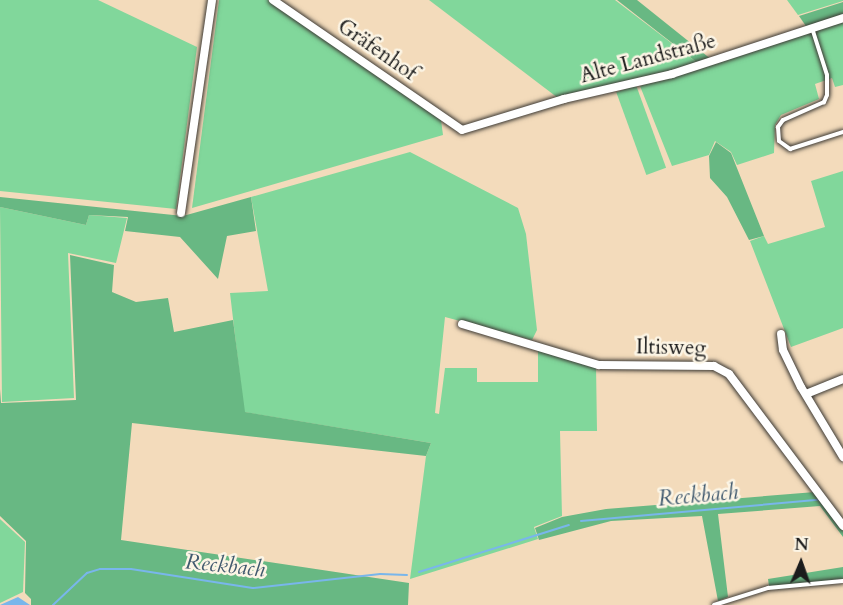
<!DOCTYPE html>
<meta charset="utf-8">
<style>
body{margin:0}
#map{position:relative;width:843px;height:605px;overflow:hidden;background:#f3dbbb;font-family:Cardo,serif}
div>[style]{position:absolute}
.green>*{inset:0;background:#81d79b;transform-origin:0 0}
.forest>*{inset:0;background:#68b883}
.water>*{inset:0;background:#79b6eb}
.stream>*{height:2px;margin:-1px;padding:0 1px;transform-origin:1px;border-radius:1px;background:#79b6eb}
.roads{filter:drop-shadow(0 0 2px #3c3934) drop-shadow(0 0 2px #3c3934)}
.lane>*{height:4px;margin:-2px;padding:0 2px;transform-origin:2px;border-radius:2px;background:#fff}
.street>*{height:8px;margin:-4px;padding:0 4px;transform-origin:4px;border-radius:4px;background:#fff}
span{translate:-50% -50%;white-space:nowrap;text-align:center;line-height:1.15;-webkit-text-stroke:5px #fcf5e5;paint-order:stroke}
.street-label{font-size:21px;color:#1c1c1c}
.water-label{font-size:22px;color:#415a6f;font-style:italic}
.north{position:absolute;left:771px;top:533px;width:60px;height:60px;-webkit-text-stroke:4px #fcf5e5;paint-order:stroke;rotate:2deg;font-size:16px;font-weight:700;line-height:24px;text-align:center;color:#1c1c1c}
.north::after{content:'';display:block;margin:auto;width:21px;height:27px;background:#1c1c1c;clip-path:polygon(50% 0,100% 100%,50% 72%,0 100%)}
</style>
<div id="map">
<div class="green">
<i style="clip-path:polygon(0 0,98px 0,197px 47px,176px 209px,0 191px)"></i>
<i style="clip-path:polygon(219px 0,268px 0,441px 120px,443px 135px,192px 208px)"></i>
<i style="clip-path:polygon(429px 0,615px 0,699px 64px,558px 98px)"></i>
<i style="clip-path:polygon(787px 0,843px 0,843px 1px,798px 15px)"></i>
<i style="clip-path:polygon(843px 20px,843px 85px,835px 87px,832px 78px,815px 84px,819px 99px,781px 115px,775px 125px,774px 153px,737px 165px,731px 152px,715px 141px,709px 155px,672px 166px,640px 86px)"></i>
<i style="left:636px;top:85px;width:88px;height:21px;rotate:70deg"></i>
<i style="clip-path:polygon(410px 152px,518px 208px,526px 234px,537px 330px,532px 340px,445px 317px,435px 413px,439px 414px,445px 368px,477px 368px,477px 382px,538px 382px,538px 348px,596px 365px,597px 431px,560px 431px,562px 516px,534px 527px,538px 539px,410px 579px,426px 456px,431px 443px,244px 412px,230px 293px,268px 291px,251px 197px)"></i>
<i style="clip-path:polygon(843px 171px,843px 328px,791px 347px,750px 241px,764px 236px,768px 244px,825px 227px,811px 181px)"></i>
<i style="clip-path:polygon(0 207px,86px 225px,89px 215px,127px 218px,116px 263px,68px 253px,74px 398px,2px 402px)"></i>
<i style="clip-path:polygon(0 519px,25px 542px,23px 592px,0 603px)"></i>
</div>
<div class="forest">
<i style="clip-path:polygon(617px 0,637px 0,712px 60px,699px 64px)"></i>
<i style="clip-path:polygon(843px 2px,843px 17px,808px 29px,799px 16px)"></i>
<i style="clip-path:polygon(716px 142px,731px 153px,764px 236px,749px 240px,727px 197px,710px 178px,709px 156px)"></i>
<i style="clip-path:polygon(0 197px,183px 216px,251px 197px,256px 231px,227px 236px,218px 279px,180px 237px,125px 231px,128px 217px,89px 215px,86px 225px,0 207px)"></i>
<i style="clip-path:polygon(70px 255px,114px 265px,112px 292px,136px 302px,168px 298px,174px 332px,233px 320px,245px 412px,431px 443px,426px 456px,132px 423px,121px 540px,409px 583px,408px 605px,31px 605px,31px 599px,25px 593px,26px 541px,0 516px,0 389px,1px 403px,76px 400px)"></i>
<i style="clip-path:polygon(815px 492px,843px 529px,843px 537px,820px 506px,718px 514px,728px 597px,718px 601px,702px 516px,611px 521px,539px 540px,535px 528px,562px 517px,606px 509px)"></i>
<i style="clip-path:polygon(843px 567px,843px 580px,769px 586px,768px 579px)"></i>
</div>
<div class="water">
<i style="clip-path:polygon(18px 597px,30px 605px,0 605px)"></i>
</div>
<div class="stream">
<i style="left:581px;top:521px;width:238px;rotate:-5.1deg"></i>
<i style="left:419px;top:572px;width:157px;rotate:-17.4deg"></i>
<i style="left:53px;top:605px;width:47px;rotate:-43.3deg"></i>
<i style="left:87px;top:573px;width:14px;rotate:-17deg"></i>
<i style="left:100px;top:569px;width:31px"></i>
<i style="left:131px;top:569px;width:123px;rotate:8.9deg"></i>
<i style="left:253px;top:588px;width:128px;rotate:-6.3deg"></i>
<i style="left:380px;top:574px;width:27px;rotate:2deg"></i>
</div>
<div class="roads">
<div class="lane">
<i style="left:812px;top:28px;width:49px;rotate:72.3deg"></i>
<i style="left:827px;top:75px;width:20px;rotate:90deg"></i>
<i style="left:827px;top:95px;width:8px;rotate:113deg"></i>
<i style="left:824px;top:102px;width:45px;rotate:156.3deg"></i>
<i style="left:783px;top:120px;width:9px;rotate:126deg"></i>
<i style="left:778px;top:127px;width:14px;rotate:86deg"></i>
<i style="left:779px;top:141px;width:14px;rotate:36deg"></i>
<i style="left:790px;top:149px;width:56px;rotate:-17.8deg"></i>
<i style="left:714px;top:605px;width:57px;rotate:-17.5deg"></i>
<i style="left:768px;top:588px;width:75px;rotate:-5.3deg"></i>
</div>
<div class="street">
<i style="left:273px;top:0;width:229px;rotate:34.5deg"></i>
<i style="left:462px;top:130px;width:107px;rotate:-16.9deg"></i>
<i style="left:564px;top:99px;width:111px;rotate:-13deg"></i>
<i style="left:672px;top:74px;width:180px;rotate:-18.1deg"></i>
<i style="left:181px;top:213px;width:215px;rotate:-81.7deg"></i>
<i style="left:462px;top:324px;width:143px;rotate:16.7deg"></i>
<i style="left:599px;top:365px;width:115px;rotate:0.5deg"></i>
<i style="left:714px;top:366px;width:17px;rotate:28deg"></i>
<i style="left:729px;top:374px;width:190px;rotate:53.1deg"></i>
<i style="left:781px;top:334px;width:16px;rotate:83deg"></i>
<i style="left:783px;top:350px;width:41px;rotate:64.1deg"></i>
<i style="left:801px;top:387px;width:82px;rotate:59deg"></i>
<i style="left:806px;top:394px;width:40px;rotate:-22deg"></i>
</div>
</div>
<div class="street-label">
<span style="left:377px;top:50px;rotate:35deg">Gräfenhof</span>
<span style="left:648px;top:59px;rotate:-15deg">Alte Landstraße</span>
<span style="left:671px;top:348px;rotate:1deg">Iltisweg</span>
</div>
<div class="water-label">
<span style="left:698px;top:496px;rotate:-5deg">Reckbach</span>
<span style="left:225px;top:566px;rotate:6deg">Reckbach</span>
</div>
<div class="north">N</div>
</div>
